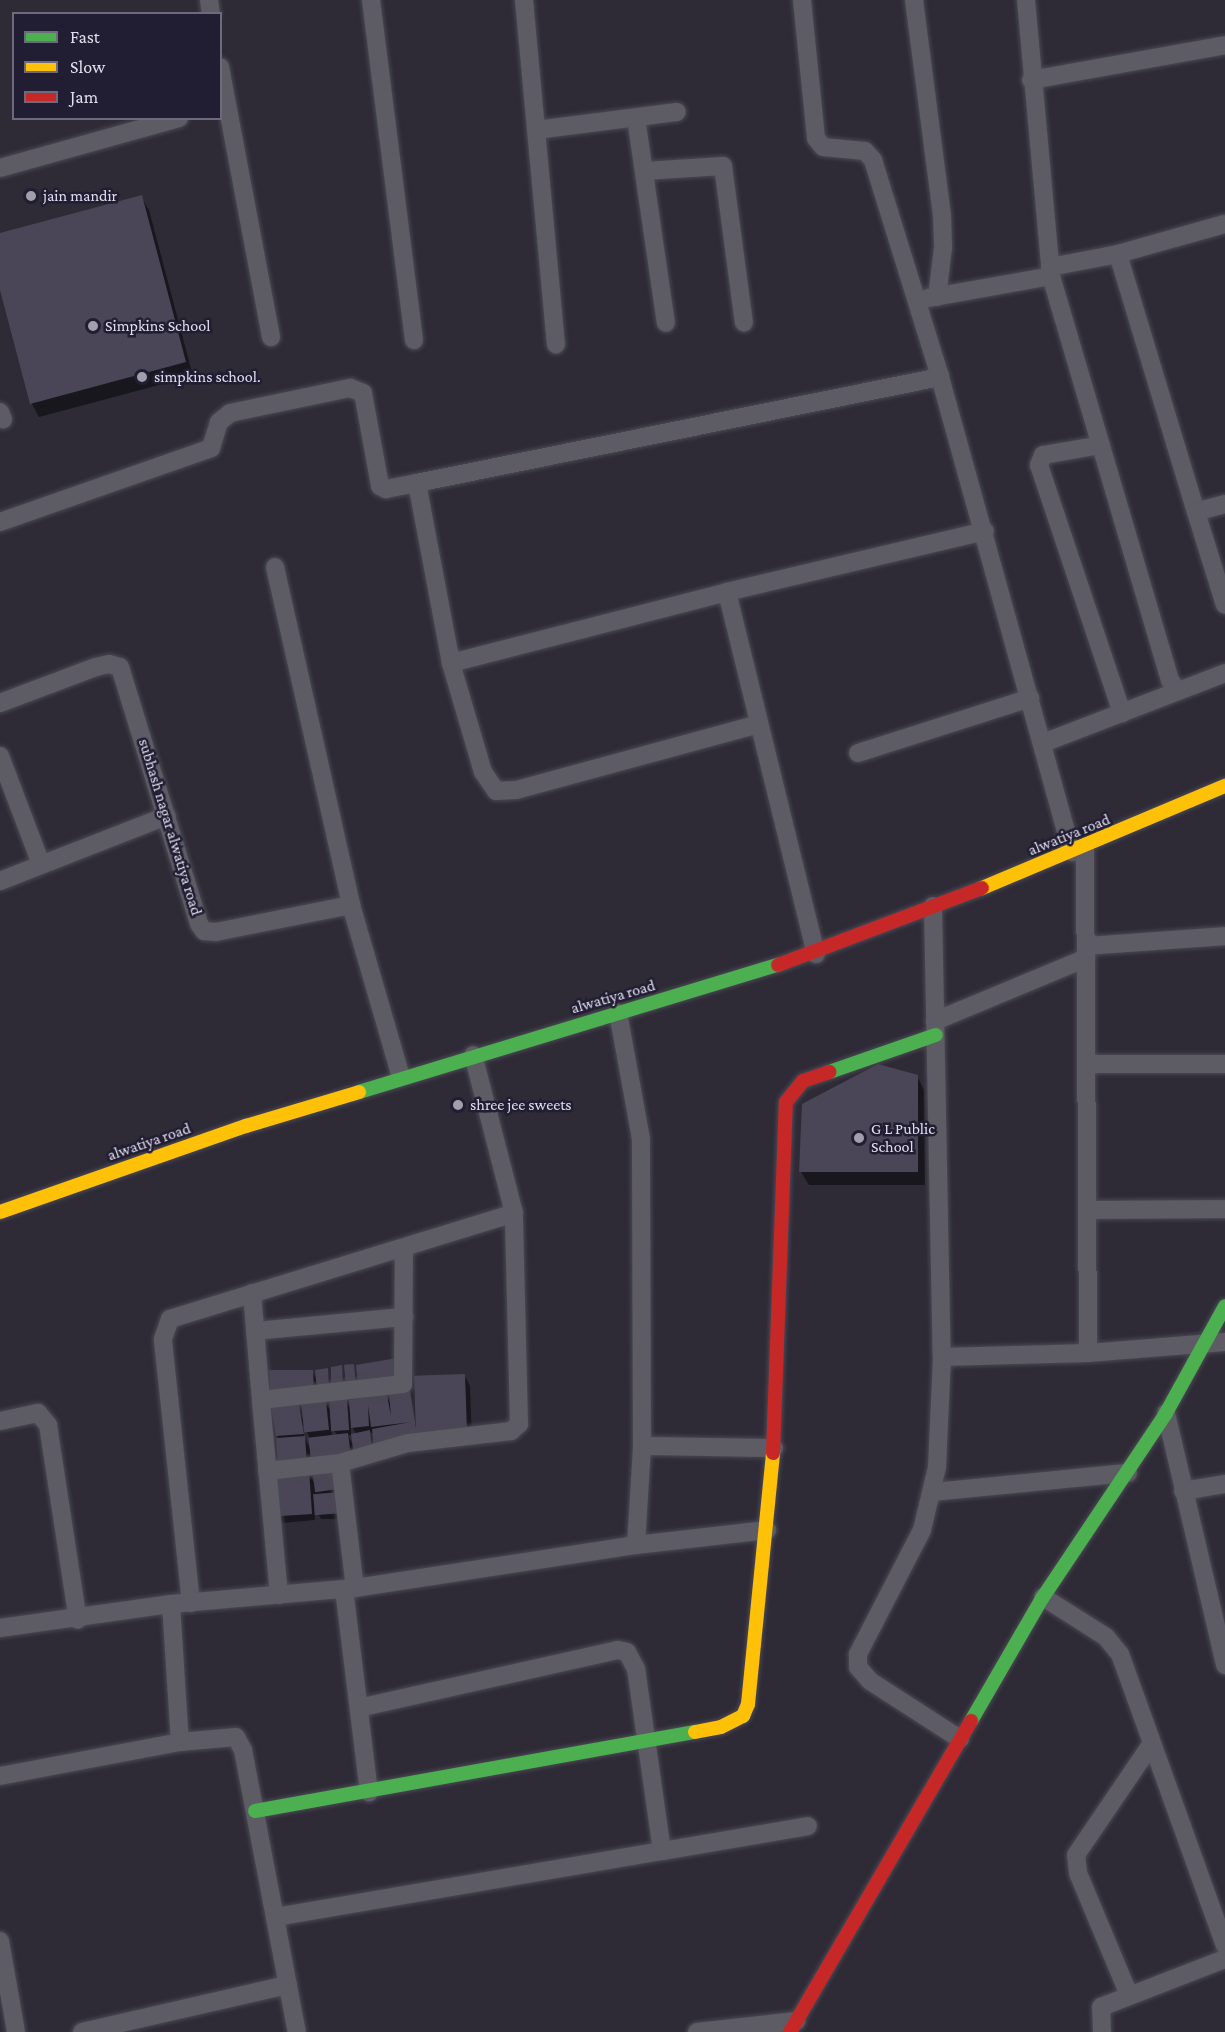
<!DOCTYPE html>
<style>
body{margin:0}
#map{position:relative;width:1225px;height:2032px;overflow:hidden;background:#2e2b37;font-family:"Crimson Pro",serif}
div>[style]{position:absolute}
.shadow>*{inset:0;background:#0007}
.building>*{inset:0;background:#4b4657;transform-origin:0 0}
.roads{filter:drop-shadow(0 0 2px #4b4953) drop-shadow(0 0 2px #4b4953)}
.street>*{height:18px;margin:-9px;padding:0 9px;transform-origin:9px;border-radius:9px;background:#5d5b64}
.fast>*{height:14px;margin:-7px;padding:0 7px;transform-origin:7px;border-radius:7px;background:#4caf50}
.slow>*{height:14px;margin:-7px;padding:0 7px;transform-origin:7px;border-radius:7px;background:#ffc107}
.jam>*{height:14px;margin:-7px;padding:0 7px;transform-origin:7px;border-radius:7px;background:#c62828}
.dots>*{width:16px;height:16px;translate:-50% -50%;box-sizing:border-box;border:3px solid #211d32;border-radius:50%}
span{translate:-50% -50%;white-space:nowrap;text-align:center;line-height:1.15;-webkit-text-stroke:5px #211d32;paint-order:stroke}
.poi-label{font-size:16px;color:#e0deed}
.left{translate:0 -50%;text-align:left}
.street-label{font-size:16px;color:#e0deed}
.legend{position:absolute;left:12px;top:12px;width:210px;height:108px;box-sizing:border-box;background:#211d32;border:2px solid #6d6a7d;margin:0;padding:8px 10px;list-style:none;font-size:18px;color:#e0deed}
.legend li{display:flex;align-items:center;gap:12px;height:30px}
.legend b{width:30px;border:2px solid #6d6a7d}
</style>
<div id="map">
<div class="shadow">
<i style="clip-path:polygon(141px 197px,149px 210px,193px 376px,39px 417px,32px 404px,0 284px,0 235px)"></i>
<i style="clip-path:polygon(917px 1076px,924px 1090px,925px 1185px,809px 1185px,801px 1172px)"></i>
<i style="clip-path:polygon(327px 1369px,330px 1392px,275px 1403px,312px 1371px,318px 1382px)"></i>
<i style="clip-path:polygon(465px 1376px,470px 1386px,472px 1443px,421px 1433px)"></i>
<i style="clip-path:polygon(evenodd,409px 1393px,420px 1446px,369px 1432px,372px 1454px,308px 1471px,314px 1482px,336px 1469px,345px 1519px,321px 1519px,314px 1507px,315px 1520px,283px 1523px,279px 1517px,284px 1475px,277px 1436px,299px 1406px,302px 1418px,325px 1402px,332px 1413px,346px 1401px,351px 1410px,386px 1395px,391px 1404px,409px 1393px,303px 1425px,309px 1436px,310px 1448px,304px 1436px,303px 1425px,409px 1393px,331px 1425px,337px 1435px,332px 1436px,331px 1425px,409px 1393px,351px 1425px,355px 1432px,356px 1434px,351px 1435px,351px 1425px,409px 1393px,348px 1435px,353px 1436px,354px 1447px,348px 1435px)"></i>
</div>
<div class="building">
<i style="clip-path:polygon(142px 195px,186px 362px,30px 404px,0 290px,0 233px)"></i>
<i style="clip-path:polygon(878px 1064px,918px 1075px,918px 1172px,799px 1172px,802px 1104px)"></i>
<i style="clip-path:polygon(397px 1358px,400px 1382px,358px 1386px,356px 1365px)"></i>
<i style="left:354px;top:1364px;width:22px;height:10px;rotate:85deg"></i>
<i style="clip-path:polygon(342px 1365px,343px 1387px,331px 1389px,331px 1367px)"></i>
<i style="clip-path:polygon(328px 1368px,329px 1390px,317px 1390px,315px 1370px)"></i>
<i style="clip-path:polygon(269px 1370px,313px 1370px,314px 1391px,270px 1397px)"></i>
<i style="left:465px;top:1374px;width:59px;height:51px;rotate:88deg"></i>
<i style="clip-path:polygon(410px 1391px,418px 1440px,374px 1450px,372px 1429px,411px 1422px,371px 1427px,368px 1405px,369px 1426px,351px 1428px,349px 1400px,387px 1394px,391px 1417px,389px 1394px)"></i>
<i style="left:347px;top:1399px;width:31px;height:18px;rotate:86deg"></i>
<i style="left:326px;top:1401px;width:29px;height:25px;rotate:84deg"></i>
<i style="clip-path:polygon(299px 1404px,304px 1434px,276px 1436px,271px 1406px)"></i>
<i style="clip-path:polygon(370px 1430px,372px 1452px,354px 1457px,351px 1434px)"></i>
<i style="left:348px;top:1433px;width:24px;height:40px;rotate:83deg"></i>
<i style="left:305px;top:1436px;width:29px;height:29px;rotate:86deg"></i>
<i style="left:337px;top:1468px;width:21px;height:25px;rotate:82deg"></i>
<i style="left:309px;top:1470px;width:44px;height:35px;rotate:86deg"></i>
<i style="left:340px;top:1492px;width:21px;height:27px;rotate:85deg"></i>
</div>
<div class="roads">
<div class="street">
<i style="left:209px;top:0;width:14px;rotate:82deg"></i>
<i style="left:371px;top:0;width:343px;rotate:82.8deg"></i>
<i style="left:524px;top:0;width:346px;rotate:84.7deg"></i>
<i style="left:802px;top:0;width:139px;rotate:84.2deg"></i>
<i style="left:816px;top:138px;width:11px;rotate:52deg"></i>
<i style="left:823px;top:147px;width:42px;rotate:5.4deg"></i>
<i style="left:865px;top:151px;width:12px;rotate:48deg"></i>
<i style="left:873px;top:160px;width:227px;rotate:72.8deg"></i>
<i style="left:914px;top:0;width:217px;rotate:82.6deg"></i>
<i style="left:942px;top:215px;width:33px;rotate:88deg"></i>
<i style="left:943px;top:248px;width:49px;rotate:97deg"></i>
<i style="left:1026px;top:0;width:277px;rotate:84.8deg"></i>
<i style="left:1051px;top:276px;width:421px;rotate:73.6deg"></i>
<i style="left:1170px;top:680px;width:13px;rotate:58deg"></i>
<i style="left:220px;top:67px;width:275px;rotate:79.3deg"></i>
<i style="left:1031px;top:80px;width:197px;rotate:-10.2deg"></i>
<i style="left:636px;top:118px;width:207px;rotate:81.7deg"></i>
<i style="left:536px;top:130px;width:142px;rotate:-7.3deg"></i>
<i style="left:0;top:168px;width:186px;rotate:-15.6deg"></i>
<i style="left:644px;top:171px;width:79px;rotate:-3.6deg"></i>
<i style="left:723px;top:166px;width:158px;rotate:82.4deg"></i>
<i style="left:1118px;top:254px;width:270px;rotate:73.2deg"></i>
<i style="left:1050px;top:267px;width:69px;rotate:-10.8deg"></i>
<i style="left:1118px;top:254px;width:111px;rotate:-15.7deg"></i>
<i style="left:928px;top:298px;width:125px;rotate:-10.1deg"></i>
<i style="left:0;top:412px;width:8px;rotate:67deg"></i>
<i style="left:1101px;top:445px;width:59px;rotate:170.2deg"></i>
<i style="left:1043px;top:455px;width:11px;rotate:112deg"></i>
<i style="left:1039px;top:465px;width:262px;rotate:71.5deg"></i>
<i style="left:1225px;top:504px;width:30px;rotate:165deg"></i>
<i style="left:1196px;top:512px;width:97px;rotate:72.7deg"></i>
<i style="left:0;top:522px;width:224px;rotate:-19.3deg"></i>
<i style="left:211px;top:448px;width:27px;rotate:-73deg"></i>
<i style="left:219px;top:422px;width:14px;rotate:-39deg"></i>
<i style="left:230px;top:413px;width:123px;rotate:-11.8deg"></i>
<i style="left:350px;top:388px;width:14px;rotate:21deg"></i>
<i style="left:363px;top:393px;width:95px;rotate:79.6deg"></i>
<i style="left:380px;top:486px;width:7px;rotate:27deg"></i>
<i style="left:386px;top:489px;width:32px;rotate:-11deg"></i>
<i style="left:275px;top:567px;width:346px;rotate:77.3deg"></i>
<i style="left:727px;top:592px;width:265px;rotate:-13.3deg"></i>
<i style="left:451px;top:663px;width:183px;rotate:-100.7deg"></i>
<i style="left:417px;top:483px;width:534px;rotate:-11.46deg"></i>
<i style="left:940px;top:377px;width:493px;rotate:74.5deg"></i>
<i style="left:0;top:703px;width:103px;rotate:-20.6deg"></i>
<i style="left:96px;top:667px;width:13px;rotate:-13deg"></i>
<i style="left:109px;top:664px;width:11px;rotate:15deg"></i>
<i style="left:120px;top:667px;width:269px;rotate:72.9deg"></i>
<i style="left:199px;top:924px;width:9px;rotate:54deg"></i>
<i style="left:204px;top:931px;width:12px;rotate:5deg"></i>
<i style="left:216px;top:932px;width:138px;rotate:-11.3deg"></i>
<i style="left:351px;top:905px;width:179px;rotate:73.8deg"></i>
<i style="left:759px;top:724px;width:252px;rotate:164.8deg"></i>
<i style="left:516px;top:790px;width:20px;rotate:177deg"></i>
<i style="left:496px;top:791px;width:23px;rotate:-124deg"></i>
<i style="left:483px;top:772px;width:114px;rotate:-106.4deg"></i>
<i style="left:451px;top:663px;width:285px;rotate:-14.4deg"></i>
<i style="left:727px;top:592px;width:373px;rotate:76.2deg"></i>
<i style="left:1043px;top:743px;width:195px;rotate:-21deg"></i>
<i style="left:858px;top:753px;width:181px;rotate:-17.7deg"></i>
<i style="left:0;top:756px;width:116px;rotate:69.2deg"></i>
<i style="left:1085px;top:847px;width:506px;rotate:89.66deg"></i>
<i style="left:0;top:881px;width:179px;rotate:-21.3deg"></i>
<i style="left:933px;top:906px;width:451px;rotate:88.9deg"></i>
<i style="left:942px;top:1357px;width:110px;rotate:92.6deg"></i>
<i style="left:937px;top:1467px;width:65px;rotate:103.4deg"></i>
<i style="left:922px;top:1530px;width:140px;rotate:117.3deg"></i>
<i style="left:858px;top:1654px;width:13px;rotate:90deg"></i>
<i style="left:858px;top:1667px;width:18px;rotate:49deg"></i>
<i style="left:870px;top:1681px;width:107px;rotate:32.8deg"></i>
<i style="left:1086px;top:946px;width:139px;rotate:-4.1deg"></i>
<i style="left:935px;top:1021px;width:164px;rotate:-22.6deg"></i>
<i style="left:1089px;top:1064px;width:136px"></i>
<i style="left:1089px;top:1210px;width:136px;rotate:-0.4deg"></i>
<i style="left:252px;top:1293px;width:107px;rotate:85.2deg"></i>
<i style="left:255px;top:1331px;width:150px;rotate:-5.4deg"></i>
<i style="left:942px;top:1357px;width:146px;rotate:-1.6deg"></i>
<i style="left:1088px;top:1353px;width:137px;rotate:-4.6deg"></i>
<i style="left:1166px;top:1413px;width:259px;rotate:76.8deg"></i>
<i style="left:0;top:1421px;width:39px;rotate:-12deg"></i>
<i style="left:38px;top:1413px;width:16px;rotate:50deg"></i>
<i style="left:48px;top:1425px;width:197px;rotate:81.3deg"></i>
<i style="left:642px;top:1446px;width:132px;rotate:0.9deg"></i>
<i style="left:340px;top:1463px;width:126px;rotate:83.2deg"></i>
<i style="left:267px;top:1471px;width:73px;rotate:-6.3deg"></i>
<i style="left:340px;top:1463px;width:71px;rotate:-16.4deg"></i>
<i style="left:408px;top:1443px;width:104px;rotate:-6.6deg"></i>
<i style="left:511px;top:1431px;width:11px;rotate:-41deg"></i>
<i style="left:519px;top:1424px;width:211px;rotate:-91.4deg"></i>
<i style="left:514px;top:1213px;width:163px;rotate:-104.5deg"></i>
<i style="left:1183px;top:1491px;width:43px;rotate:-9.5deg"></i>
<i style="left:933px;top:1492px;width:196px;rotate:-5.6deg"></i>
<i style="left:636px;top:1545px;width:132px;rotate:-6.5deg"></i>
<i style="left:344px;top:1589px;width:205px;rotate:83deg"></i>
<i style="left:279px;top:1595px;width:196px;rotate:-95.3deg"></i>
<i style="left:261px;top:1400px;width:143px;rotate:-6.4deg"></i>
<i style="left:403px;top:1384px;width:135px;rotate:-89.6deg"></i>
<i style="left:1043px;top:1597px;width:75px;rotate:32.4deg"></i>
<i style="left:1106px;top:1637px;width:22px;rotate:51deg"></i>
<i style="left:1120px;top:1654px;width:309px;rotate:70.2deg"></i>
<i style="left:191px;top:1603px;width:265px;rotate:-96.1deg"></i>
<i style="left:163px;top:1339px;width:21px;rotate:-71deg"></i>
<i style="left:170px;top:1319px;width:360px;rotate:-17.1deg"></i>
<i style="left:171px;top:1604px;width:138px;rotate:86.3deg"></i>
<i style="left:0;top:1628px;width:173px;rotate:-8deg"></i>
<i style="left:171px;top:1604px;width:185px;rotate:-5deg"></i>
<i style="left:355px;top:1588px;width:284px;rotate:-8.7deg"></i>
<i style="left:636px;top:1545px;width:99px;rotate:-86.5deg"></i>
<i style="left:642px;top:1446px;width:307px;rotate:-90.2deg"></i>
<i style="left:641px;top:1139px;width:128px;rotate:-100.3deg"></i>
<i style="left:0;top:1776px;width:183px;rotate:-10.7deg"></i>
<i style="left:180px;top:1742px;width:56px;rotate:-5.1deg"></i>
<i style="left:236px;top:1737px;width:15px;rotate:62deg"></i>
<i style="left:243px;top:1750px;width:287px;rotate:79.2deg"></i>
<i style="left:662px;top:1851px;width:148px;rotate:-9.7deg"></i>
<i style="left:275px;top:1917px;width:393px;rotate:-9.7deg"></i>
<i style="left:662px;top:1851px;width:184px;rotate:-98.1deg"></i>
<i style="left:636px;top:1669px;width:19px;rotate:-118deg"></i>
<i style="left:627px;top:1652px;width:9px;rotate:-167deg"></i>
<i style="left:618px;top:1650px;width:265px;rotate:167.4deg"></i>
<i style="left:0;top:1941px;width:92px;rotate:80deg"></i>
<i style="left:1129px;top:1995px;width:132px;rotate:-112.7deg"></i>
<i style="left:1078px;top:1873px;width:18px;rotate:-96deg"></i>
<i style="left:1076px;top:1855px;width:135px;rotate:-55.8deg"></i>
<i style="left:82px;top:2032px;width:211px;rotate:-12.9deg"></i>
<i style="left:697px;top:2032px;width:100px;rotate:-6.3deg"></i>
<i style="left:1102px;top:2032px;width:25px;rotate:-92deg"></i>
<i style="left:1101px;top:2007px;width:133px;rotate:-21.2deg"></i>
</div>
<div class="fast">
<i style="left:829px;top:1072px;width:113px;rotate:-19.1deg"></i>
<i style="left:359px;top:1092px;width:438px;rotate:-16.9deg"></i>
<i style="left:971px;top:1721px;width:143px;rotate:-59.9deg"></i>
<i style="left:1043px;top:1597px;width:221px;rotate:-56.2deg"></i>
<i style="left:1166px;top:1413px;width:122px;rotate:-61.1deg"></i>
<i style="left:255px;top:1811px;width:447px;rotate:-10.2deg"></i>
</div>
<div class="slow">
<i style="left:982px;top:888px;width:264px;rotate:-22.8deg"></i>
<i style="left:0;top:1212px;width:261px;rotate:-19.3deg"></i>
<i style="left:246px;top:1126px;width:118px;rotate:-16.7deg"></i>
<i style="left:695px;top:1732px;width:26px;rotate:-11deg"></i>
<i style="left:721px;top:1727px;width:25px;rotate:-27deg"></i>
<i style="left:743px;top:1716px;width:13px;rotate:-67deg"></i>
<i style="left:748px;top:1704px;width:252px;rotate:-84.3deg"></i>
</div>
<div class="jam">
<i style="left:778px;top:965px;width:218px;rotate:-20.7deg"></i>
<i style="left:773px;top:1453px;width:351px;rotate:-87.9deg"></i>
<i style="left:786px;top:1102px;width:27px;rotate:-51deg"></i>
<i style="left:803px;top:1081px;width:28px;rotate:-19deg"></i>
<i style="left:790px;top:2032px;width:360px;rotate:-59.8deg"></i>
</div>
</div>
<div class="dots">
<i style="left:31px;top:196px;background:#a29fad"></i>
<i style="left:93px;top:326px;background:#a29fad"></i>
<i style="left:142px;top:377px;background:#a29fad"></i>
<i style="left:458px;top:1105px;background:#a29fad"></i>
<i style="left:859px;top:1138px;background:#a29fad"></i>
</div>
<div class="poi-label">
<span class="left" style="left:43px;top:196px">jain mandir</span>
<span class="left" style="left:105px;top:326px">Simpkins School</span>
<span class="left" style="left:154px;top:377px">simpkins school.</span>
<span class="left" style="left:470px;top:1105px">shree jee sweets</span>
<span class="left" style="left:871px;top:1138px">G L Public<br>School</span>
</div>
<div class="street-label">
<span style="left:170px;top:827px;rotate:73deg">subhash nagar alwatiya road</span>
<span style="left:1069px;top:835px;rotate:-22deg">alwatiya road</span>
<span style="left:613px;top:997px;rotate:-16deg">alwatiya road</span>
<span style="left:149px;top:1142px;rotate:-19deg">alwatiya road</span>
</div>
<ul class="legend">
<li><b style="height:8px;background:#4caf50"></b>Fast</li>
<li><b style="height:8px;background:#ffc107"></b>Slow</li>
<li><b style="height:8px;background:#c62828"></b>Jam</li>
</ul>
</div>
